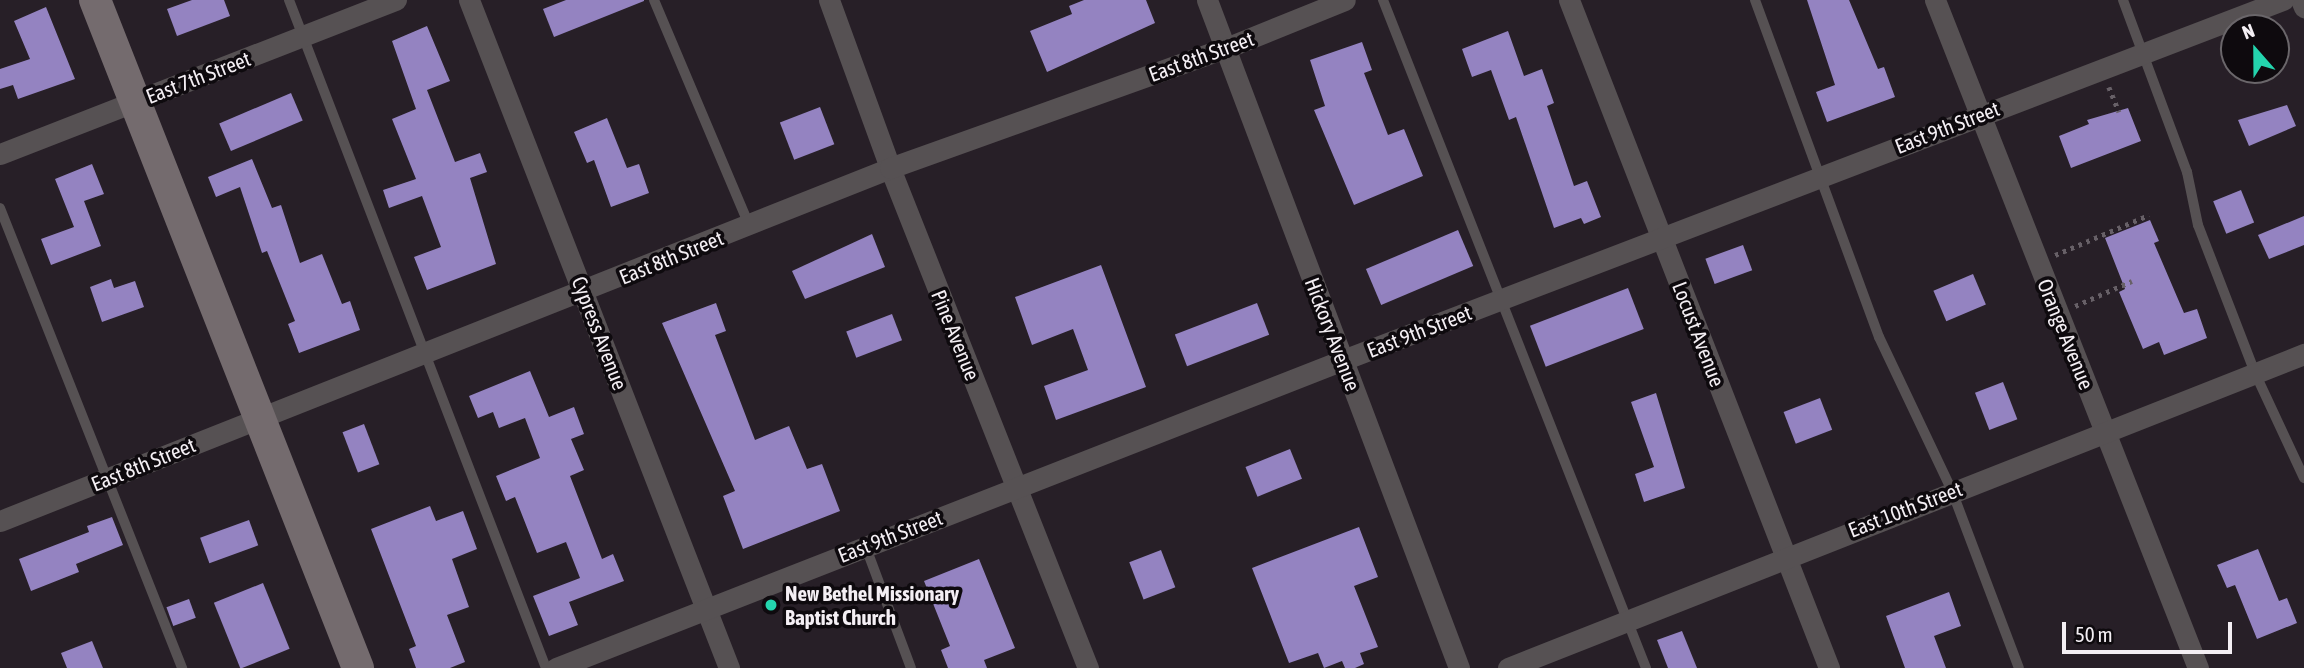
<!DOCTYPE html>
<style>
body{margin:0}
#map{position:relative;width:2304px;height:668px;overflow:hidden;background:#271f27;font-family:"Asap Condensed",sans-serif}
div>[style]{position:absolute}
.building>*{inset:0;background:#9483c1;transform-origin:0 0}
.path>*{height:4.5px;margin-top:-2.25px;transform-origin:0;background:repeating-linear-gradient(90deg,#676067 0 3.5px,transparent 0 8.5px)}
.lane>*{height:10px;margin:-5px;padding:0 5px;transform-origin:5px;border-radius:5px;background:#565153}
.street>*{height:21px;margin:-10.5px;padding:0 10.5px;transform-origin:10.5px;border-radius:10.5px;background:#565153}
.secondary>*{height:32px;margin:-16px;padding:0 16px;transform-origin:16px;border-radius:16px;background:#746b6e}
.dots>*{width:19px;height:19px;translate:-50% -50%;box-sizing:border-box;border:4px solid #0e0a0e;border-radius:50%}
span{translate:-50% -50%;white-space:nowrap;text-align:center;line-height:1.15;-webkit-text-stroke:7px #0e0a0e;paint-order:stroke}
.street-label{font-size:21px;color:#f4eff4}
.poi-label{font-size:21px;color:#f4eff4;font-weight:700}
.left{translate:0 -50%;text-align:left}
.north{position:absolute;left:2220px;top:14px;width:70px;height:70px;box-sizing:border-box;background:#0e0a0e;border:2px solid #6a666a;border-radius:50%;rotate:339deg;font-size:19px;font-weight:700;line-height:28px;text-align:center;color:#f4eff4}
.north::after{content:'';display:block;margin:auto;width:24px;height:32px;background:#24d5ae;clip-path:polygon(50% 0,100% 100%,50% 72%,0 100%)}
.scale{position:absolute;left:2062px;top:622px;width:170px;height:32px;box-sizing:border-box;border:4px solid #f4eff4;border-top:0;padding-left:9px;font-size:21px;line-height:24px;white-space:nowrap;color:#f4eff4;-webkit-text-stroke:5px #0e0a0e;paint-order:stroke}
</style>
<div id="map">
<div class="building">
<i style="clip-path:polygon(192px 0,224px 0,230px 16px,177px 36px,167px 9px)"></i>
<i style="clip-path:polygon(566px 0,644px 0,644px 1px,554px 37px,543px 9px)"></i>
<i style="clip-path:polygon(1084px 0,1146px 0,1155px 23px,1047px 72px,1030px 31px,1072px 14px,1069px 6px)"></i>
<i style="clip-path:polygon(1807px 0,1849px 0,1878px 69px,1884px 67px,1895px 97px,1827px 122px,1816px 92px,1835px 85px)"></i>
<i style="clip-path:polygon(46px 7px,75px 79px,18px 99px,13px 85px,0 89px,0 69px,30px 59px,14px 21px)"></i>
<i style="clip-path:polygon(427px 26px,450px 81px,427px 90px,455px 162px,480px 153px,487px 172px,470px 178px,496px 264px,427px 290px,414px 257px,441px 247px,422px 196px,389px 208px,383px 190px,416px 179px,392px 119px,416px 109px,392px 41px)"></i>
<i style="clip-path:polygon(1508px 31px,1524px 76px,1542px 69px,1554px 103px,1547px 106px,1574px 186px,1587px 181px,1601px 217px,1584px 224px,1581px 218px,1554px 228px,1516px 117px,1509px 120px,1491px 70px,1472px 77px,1462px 49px)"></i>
<i style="clip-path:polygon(1362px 42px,1372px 70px,1364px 73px,1388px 135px,1404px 129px,1423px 176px,1354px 205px,1314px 110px,1325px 106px,1310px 60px)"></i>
<i style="left:291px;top:93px;width:30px;height:78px;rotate:67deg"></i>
<i style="clip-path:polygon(2287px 105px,2296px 126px,2249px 146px,2238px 120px)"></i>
<i style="left:820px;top:107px;width:40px;height:43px;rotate:69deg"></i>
<i style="clip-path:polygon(2128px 108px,2141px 141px,2071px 168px,2059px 136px,2089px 124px,2087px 120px)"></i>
<i style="clip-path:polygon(607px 118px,627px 168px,639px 164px,649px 193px,611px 207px,594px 160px,587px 163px,574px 132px)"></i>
<i style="clip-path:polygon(252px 159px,272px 208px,281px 205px,300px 263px,322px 254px,342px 304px,350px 301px,360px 330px,299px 353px,288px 324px,295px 321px,267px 251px,262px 253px,240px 187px,216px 197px,208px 177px)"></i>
<i style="clip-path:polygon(92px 164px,104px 194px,84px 201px,101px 246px,51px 265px,41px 239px,74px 227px,55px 179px)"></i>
<i style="left:2241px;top:190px;width:35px;height:30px;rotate:68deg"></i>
<i style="clip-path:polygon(2304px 216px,2304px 245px,2269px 259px,2258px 235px)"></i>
<i style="clip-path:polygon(2150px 220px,2159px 241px,2154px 243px,2184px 313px,2197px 309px,2207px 338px,2164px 355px,2159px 342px,2143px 349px,2119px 292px,2125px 289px,2105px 238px)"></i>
<i style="left:1458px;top:230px;width:39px;height:100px;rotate:67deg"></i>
<i style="clip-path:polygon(872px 234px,885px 267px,805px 299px,792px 271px)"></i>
<i style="left:1743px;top:245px;width:27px;height:40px;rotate:70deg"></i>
<i style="clip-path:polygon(1101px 265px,1146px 387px,1056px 420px,1044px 386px,1088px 370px,1073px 329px,1032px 345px,1015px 297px)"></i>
<i style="left:1973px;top:274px;width:33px;height:43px;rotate:67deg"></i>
<i style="clip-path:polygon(111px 279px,114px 288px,135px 281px,144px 307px,102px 322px,90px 287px)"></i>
<i style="left:1628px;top:288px;width:44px;height:105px;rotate:69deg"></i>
<i style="clip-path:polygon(716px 303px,726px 331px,715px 335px,755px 440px,789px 426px,807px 469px,822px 464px,840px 511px,743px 549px,723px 496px,735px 491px,662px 323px)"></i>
<i style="left:1257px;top:303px;width:34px;height:88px;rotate:69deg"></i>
<i style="left:892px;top:314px;width:28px;height:49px;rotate:69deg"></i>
<i style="clip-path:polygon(530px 371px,549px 417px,574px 407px,584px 434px,571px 439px,584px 470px,570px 476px,602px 559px,613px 554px,624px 581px,569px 602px,578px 625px,549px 636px,533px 596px,580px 578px,566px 542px,537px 553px,515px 497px,506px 501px,496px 476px,540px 458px,525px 418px,499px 428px,493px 412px,478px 418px,469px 396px)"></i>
<i style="left:2003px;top:382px;width:40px;height:30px;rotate:69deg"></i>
<i style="clip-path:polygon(1656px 393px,1685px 488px,1644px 502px,1635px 474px,1654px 467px,1631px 402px)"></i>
<i style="left:1820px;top:398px;width:34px;height:39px;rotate:69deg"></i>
<i style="left:364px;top:424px;width:43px;height:23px;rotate:69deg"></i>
<i style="left:1290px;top:449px;width:32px;height:48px;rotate:68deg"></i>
<i style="clip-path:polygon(430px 506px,436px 521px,463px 511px,477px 549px,452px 559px,469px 607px,447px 615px,465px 662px,450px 668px,416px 668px,409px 649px,416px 646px,371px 529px)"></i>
<i style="clip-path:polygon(112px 517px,123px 545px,76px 564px,79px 572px,31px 591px,19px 559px,89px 532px,87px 526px)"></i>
<i style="left:249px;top:520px;width:27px;height:52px;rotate:70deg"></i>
<i style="clip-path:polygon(1359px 527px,1378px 577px,1354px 586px,1378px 647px,1360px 653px,1364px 664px,1355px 668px,1345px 668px,1342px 661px,1324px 668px,1318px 653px,1289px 663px,1252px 568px)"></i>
<i style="clip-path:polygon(2258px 549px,2279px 601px,2287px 598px,2297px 623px,2257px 639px,2235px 585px,2227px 588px,2217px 565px)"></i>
<i style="left:1161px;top:550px;width:40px;height:34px;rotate:69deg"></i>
<i style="clip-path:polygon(979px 559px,1015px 648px,984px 660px,987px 668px,948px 668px,941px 650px,950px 646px,924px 581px)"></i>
<i style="left:263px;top:583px;width:71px;height:53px;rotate:68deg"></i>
<i style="clip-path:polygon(1949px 592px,1961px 626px,1934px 636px,1946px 668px,1905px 668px,1886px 616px)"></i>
<i style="left:189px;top:599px;width:20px;height:24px;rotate:70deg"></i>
<i style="clip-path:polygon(1682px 631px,1697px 668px,1668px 668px,1657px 640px)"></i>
<i style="clip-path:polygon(92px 641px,103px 668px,67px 668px,61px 653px)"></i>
</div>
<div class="path">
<i style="left:2109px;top:87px;width:27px;rotate:68deg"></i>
<i style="left:2055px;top:255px;width:102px;rotate:-23.1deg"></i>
<i style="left:2075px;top:306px;width:62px;rotate:-23.7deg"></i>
</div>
<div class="lane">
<i style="left:289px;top:0;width:716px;rotate:68.96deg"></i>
<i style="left:654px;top:0;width:244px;rotate:67.1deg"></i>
<i style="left:1383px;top:0;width:718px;rotate:68.51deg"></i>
<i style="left:1755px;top:0;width:359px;rotate:69.8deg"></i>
<i style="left:1879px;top:337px;width:170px;rotate:64.6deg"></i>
<i style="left:1952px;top:491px;width:189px;rotate:69.3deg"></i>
<i style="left:2123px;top:0;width:184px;rotate:69.6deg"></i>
<i style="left:2187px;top:172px;width:54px;rotate:78.3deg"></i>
<i style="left:2198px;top:225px;width:159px;rotate:68.9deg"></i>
<i style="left:2255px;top:373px;width:116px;rotate:65deg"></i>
<i style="left:0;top:208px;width:495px;rotate:68.4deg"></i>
<i style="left:865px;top:545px;width:131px;rotate:69.5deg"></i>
</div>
<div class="street">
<i style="left:469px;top:0;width:717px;rotate:68.73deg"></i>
<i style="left:829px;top:0;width:179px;rotate:70deg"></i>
<i style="left:890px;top:168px;width:538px;rotate:68.4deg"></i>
<i style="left:1207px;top:0;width:714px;rotate:69.33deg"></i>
<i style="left:1569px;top:0;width:717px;rotate:68.73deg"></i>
<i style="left:1935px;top:0;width:718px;rotate:68.51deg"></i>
<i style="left:2301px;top:0;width:8px;rotate:67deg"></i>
<i style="left:0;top:154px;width:425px;rotate:-21.3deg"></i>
<i style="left:0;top:521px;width:957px;rotate:-21.63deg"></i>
<i style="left:890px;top:168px;width:357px;rotate:-19.7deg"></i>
<i style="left:1226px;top:48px;width:128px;rotate:-22deg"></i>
<i style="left:556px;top:668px;width:845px;rotate:-21.37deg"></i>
<i style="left:1343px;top:360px;width:1007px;rotate:-20.96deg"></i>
<i style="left:1508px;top:668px;width:856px;rotate:-21.53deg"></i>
</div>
<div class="secondary">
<i style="left:95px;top:0;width:718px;rotate:68.51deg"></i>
</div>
<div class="dots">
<i style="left:771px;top:605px;background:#24d5ae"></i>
</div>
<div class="street-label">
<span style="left:1201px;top:56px;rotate:-20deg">East 8th Street</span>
<span style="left:198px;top:77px;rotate:-21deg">East 7th Street</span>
<span style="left:1947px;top:127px;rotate:-21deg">East 9th Street</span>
<span style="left:671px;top:257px;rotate:-22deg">East 8th Street</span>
<span style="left:1419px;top:331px;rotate:-21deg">East 9th Street</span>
<span style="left:600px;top:333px;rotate:69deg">Cypress Avenue</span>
<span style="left:1333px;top:334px;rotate:69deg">Hickory Avenue</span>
<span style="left:1699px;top:334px;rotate:69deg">Locust Avenue</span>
<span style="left:2066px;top:334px;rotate:68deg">Orange Avenue</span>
<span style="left:956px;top:335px;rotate:68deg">Pine Avenue</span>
<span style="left:143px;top:464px;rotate:-22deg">East 8th Street</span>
<span style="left:1905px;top:509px;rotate:-21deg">East 10th Street</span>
<span style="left:890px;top:536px;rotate:-21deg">East 9th Street</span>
</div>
<div class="poi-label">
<span class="left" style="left:785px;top:605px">New Bethel Missionary<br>Baptist Church</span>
</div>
<div class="north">N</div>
<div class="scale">50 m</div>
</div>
